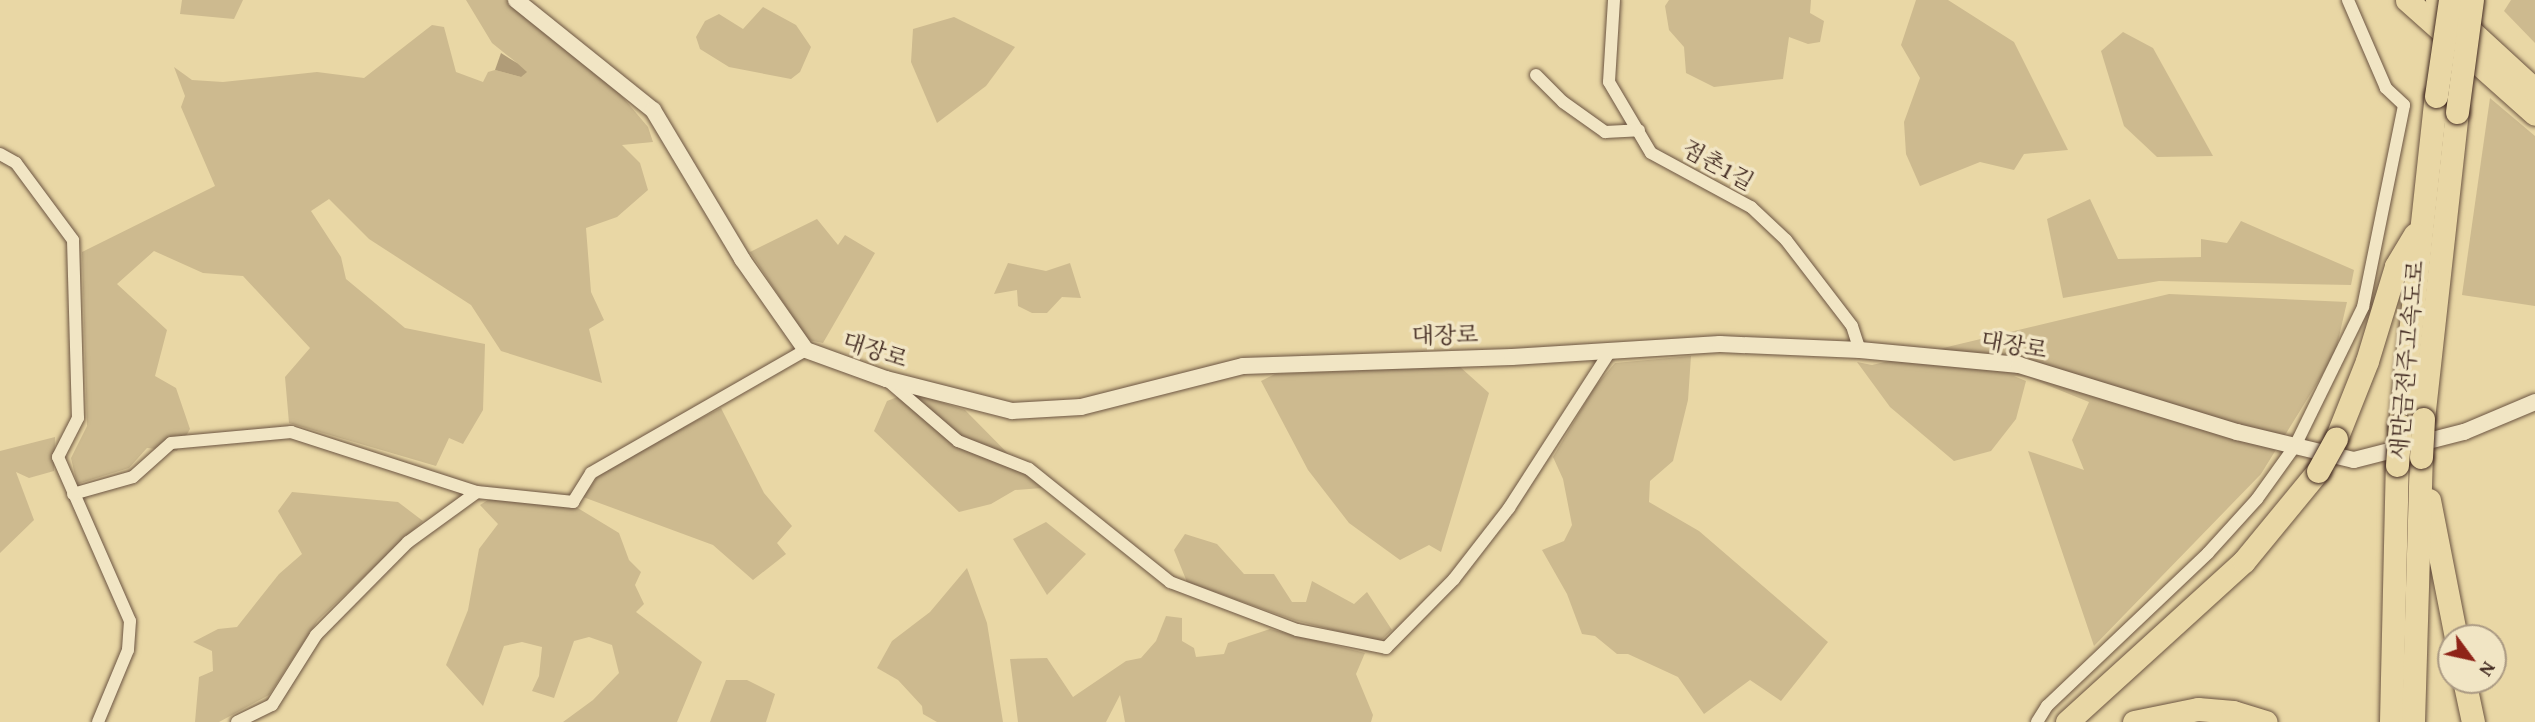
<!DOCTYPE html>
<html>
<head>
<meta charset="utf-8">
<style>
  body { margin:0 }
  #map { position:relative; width:2535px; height:722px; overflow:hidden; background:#e9d7a5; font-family:"Gentium Book Plus","Noto Serif KR",serif }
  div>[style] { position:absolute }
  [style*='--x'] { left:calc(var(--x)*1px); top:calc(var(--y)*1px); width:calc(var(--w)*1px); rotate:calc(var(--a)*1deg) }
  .green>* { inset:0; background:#cdba8f }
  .water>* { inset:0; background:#b09c78 }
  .roads { filter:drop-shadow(0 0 2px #6c5542) drop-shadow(0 0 2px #6c5542) }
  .minor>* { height:12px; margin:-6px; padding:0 6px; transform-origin:6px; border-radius:6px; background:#f1e5c4 }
  .tertiary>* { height:16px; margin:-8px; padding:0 8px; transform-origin:8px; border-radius:8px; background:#f1e5c4 }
  .motorway>* { height:23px; margin:-11.5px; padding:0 11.5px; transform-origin:11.5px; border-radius:11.5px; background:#e9d7a5 }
  .bridges { filter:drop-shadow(0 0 2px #422a21) drop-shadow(0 0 2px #422a21) }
  .motorway-bridge>* { height:23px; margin:-11.5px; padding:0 11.5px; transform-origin:11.5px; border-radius:11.5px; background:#e9d7a5 }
  span { translate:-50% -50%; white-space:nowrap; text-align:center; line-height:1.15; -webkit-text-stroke:7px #f1e5c4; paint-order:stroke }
  .street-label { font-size:23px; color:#422a21 }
  .north { position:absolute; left:2437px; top:624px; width:70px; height:70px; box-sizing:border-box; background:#f1e5c4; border:2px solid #ab9a83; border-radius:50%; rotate:123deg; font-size:19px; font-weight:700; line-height:28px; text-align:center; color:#422a21 }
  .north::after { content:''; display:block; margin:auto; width:24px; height:32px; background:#8f2418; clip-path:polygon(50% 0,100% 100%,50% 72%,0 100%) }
</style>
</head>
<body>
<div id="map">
  <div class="green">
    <i style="clip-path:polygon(182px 0,243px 0,234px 19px,180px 14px)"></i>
    <i style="clip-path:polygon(466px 0,507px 0,604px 75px,648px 127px,653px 142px,622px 145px,640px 163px,648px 190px,617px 217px,586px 228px,591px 292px,604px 320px,589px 329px,602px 383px,501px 351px,471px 305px,369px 239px,329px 199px,311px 211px,341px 257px,346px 279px,405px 328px,485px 344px,483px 410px,463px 444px,449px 438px,436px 466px,289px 423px,285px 377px,310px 348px,243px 276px,203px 273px,154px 251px,117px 284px,167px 330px,155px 376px,176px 388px,190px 429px,177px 451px,147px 448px,129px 468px,77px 484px,71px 458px,87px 426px,82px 252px,215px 186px,181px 107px,185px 96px,174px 67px,192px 80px,223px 82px,317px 72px,364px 78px,432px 25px,444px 27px,456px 72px,483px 82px,488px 72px,495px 70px,521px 77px,517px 63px,492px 43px)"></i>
    <i style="clip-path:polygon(1669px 0,1811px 0,1810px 13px,1824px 21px,1820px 42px,1808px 44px,1789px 37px,1783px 79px,1714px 87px,1686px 73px,1684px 47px,1669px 30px,1665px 6px)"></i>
    <i style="clip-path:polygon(1916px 0,1948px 0,2014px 42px,2068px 150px,2024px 154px,2014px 170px,1980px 162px,1920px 186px,1906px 154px,1904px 122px,1920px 78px,1901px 45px)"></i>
    <i style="clip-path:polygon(2511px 0,2535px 0,2535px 43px,2504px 11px)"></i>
    <i style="clip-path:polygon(763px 7px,796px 25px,811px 47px,800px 72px,791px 79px,729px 67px,700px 49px,696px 37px,705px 21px,719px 14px,743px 29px)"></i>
    <i style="clip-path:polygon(954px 17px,1015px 47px,986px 86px,937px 123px,911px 62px,913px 29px)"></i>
    <i style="clip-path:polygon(2123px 32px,2153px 48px,2213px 156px,2157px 157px,2124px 126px,2101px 51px)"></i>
    <i style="clip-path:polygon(2490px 98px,2535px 136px,2535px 306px,2462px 295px)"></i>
    <i style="clip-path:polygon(2090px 199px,2118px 259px,2201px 257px,2201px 239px,2227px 243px,2241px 221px,2354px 270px,2351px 285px,2159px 281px,2063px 298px,2047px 219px)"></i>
    <i style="clip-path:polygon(817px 219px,838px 245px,845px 235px,875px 253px,823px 343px,808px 340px,750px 252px)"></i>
    <i style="clip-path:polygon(1008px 263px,1046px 271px,1070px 263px,1081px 298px,1062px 297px,1047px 313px,1032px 313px,1018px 306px,1017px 290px,994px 294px)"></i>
    <i style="clip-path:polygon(2169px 294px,2347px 302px,2335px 354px,2261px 474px,2094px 646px,2028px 451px,2084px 470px,2072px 440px,2089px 402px,2027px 377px,2014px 376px,2026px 381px,2016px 419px,1991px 451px,1954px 461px,1890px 407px,1857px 362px,1872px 365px)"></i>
    <i style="clip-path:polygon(1691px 356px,1688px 400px,1673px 461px,1650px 481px,1649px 502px,1699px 531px,1828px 642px,1781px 701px,1750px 680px,1704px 714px,1678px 677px,1628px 654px,1617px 654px,1595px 636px,1582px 634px,1567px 594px,1542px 550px,1564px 541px,1572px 525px,1563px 479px,1553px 457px,1594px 388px,1615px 363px)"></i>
    <i style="clip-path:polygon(1459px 366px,1489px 393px,1441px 552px,1429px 545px,1400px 560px,1349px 523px,1308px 470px,1261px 381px,1275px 374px)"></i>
    <i style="clip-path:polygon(910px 392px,965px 410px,1042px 488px,1015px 490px,991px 504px,959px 512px,874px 431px,887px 401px)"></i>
    <i style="clip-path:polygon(721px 408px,764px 493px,792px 526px,777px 543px,786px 554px,753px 580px,713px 545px,583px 497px,604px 468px)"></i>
    <i style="clip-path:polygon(55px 437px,54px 471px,29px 478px,16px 472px,34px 520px,0 553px,0 451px)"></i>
    <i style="clip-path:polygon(292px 492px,398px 502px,423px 521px,318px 620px,269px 695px,219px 722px,195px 722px,199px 677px,213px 671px,212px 651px,193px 642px,218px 629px,237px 627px,279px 574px,302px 554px,278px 511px)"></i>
    <i style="clip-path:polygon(493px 497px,576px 507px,619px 533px,629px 560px,641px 572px,635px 585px,644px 604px,636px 612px,702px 662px,677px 722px,563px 722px,593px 700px,619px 673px,612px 645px,589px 637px,574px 641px,554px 698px,532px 691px,539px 676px,542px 647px,522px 642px,504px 646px,483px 706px,446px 665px,468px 610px,479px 549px,498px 524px,480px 505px)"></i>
    <i style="clip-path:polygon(1046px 522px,1086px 554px,1047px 595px,1013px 539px)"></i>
    <i style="clip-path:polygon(1185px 534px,1217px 544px,1244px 574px,1274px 574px,1292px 602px,1306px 602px,1312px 581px,1354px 604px,1367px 592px,1392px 630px,1379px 642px,1294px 620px,1187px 582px,1174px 550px)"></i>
    <i style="clip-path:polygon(967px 568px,987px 623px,1003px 722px,937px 722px,923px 714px,922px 706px,898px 680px,877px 668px,892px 641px,930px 612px)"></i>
    <i style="clip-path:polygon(1166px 616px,1182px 618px,1182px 641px,1194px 648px,1196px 657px,1224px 654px,1228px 643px,1270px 629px,1365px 653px,1356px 674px,1373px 715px,1371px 722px,1125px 722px,1120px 695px,1106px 722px,1018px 722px,1010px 659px,1047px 658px,1073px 697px,1126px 661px,1141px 658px,1156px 641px)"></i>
    <i style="clip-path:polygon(726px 680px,747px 680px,775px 694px,766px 722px,710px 722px)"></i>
  </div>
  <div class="water">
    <i style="clip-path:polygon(501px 53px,517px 63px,527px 72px,521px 77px,495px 70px)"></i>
  </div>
  <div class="roads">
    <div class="minor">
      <i style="--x:1614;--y:0;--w:82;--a:93.5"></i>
      <i style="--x:1609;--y:82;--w:82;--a:59.4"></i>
      <i style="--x:1651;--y:153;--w:114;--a:28.4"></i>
      <i style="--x:1751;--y:207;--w:48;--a:43.3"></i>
      <i style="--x:1786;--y:240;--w:108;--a:52.5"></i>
      <i style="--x:1852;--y:326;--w:25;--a:72"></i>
      <i style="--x:1536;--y:75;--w:38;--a:45"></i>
      <i style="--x:1563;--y:102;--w:52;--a:35.5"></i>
      <i style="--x:1605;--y:132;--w:34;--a:-3"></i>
      <i style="--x:0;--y:154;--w:18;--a:29"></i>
      <i style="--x:16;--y:163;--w:96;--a:53.5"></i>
      <i style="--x:73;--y:240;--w:178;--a:88.4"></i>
      <i style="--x:78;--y:418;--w:44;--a:117.1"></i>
      <i style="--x:58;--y:457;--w:179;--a:66.3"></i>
      <i style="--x:130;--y:621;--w:29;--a:94"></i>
      <i style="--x:128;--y:650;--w:78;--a:112.6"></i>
      <i style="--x:887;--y:380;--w:94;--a:40.7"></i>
      <i style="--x:958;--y:441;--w:76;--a:21.5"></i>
      <i style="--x:1029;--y:469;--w:181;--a:38.7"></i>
      <i style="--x:1170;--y:582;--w:136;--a:20.7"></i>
      <i style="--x:1297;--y:630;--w:91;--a:11.4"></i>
      <i style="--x:1386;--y:648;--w:97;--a:-45.4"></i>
      <i style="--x:1454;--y:579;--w:90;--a:-52.2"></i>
      <i style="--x:1509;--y:508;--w:188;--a:-57.2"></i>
      <i style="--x:73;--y:494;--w:62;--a:-15.8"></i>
      <i style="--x:133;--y:477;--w:51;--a:-41.8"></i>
      <i style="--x:171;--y:443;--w:121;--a:-5.2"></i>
      <i style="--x:291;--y:432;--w:195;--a:17.9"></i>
      <i style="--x:477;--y:492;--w:97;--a:5.9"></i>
      <i style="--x:573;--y:502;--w:34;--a:-58"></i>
      <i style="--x:591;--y:473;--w:248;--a:-29.8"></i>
      <i style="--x:237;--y:722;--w:39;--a:-26"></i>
      <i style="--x:272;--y:705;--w:83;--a:-57.8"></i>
      <i style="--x:316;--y:635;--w:131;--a:-45.3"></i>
      <i style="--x:408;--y:542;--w:85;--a:-35.9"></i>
      <i style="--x:2037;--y:722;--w:19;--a:-58"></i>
      <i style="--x:2047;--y:706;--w:222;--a:-43.5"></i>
      <i style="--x:2208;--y:553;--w:73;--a:-47.8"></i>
      <i style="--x:2257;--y:499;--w:65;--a:-54.4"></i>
      <i style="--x:2295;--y:446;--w:155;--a:-63.9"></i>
      <i style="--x:2363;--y:307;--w:206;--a:-78.5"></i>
      <i style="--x:2404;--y:105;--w:25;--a:-137"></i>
      <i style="--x:2386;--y:88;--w:96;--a:-113.4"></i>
    </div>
    <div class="tertiary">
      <i style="--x:516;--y:0;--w:176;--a:38.8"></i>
      <i style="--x:653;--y:110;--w:174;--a:59.1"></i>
      <i style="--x:742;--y:259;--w:111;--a:54.9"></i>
      <i style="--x:806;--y:350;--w:85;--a:19.9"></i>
      <i style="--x:886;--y:379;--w:130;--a:14.3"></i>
      <i style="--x:1012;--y:411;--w:69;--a:-3.3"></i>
      <i style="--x:1081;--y:407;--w:167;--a:-14.2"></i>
      <i style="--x:1243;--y:366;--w:269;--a:-1.9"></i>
      <i style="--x:1512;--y:357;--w:208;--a:-3.6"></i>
      <i style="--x:1720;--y:344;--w:140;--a:2.5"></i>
      <i style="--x:1860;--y:350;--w:160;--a:5.4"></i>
      <i style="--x:2019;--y:365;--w:228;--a:17.1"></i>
      <i style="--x:2237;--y:432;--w:120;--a:13.5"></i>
      <i style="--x:2354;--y:460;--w:114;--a:-14.3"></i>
      <i style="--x:2464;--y:432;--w:77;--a:-22.9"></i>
    </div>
    <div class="motorway">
      <i style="--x:2407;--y:0;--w:171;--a:41.7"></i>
      <i style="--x:2437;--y:0;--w:133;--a:42.6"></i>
      <i style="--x:2423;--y:419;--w:309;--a:-83.7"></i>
      <i style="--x:2400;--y:425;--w:331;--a:-83.8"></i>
      <i style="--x:2336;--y:439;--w:84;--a:-68.3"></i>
      <i style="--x:2367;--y:361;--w:99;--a:-73"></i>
      <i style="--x:2396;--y:266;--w:37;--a:-59"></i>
      <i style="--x:2429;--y:500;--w:141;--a:78.9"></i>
      <i style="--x:2464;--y:680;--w:43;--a:77.9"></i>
      <i style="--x:2067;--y:722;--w:239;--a:-42.3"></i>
      <i style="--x:2244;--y:561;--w:117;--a:-50.6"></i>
      <i style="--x:2134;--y:722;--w:65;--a:-11.5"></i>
      <i style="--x:2198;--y:709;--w:35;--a:5"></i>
      <i style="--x:2233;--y:712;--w:34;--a:17"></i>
      <i style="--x:2391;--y:722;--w:257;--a:-88.7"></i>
      <i style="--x:2413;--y:722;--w:265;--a:-88.3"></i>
    </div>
  </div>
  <div class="bridges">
    <div class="motorway-bridge">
      <i style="--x:2436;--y:96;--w:97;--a:-81.7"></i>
      <i style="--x:2457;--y:112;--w:113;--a:-82.4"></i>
      <i style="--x:2421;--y:457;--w:38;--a:-87"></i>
      <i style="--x:2397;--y:465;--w:40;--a:-85.7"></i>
      <i style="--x:2318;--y:471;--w:37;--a:-61"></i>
    </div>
  </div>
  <div class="street-label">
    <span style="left:1718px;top:165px;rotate:29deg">점촌1길</span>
    <span style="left:1445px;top:335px;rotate:-1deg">대장로</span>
    <span style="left:2014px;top:345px;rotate:10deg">대장로</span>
    <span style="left:875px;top:350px;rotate:18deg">대장로</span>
    <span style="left:2407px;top:360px;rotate:-85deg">새만금전주고속도로</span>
  </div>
  <div class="north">N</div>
</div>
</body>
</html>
